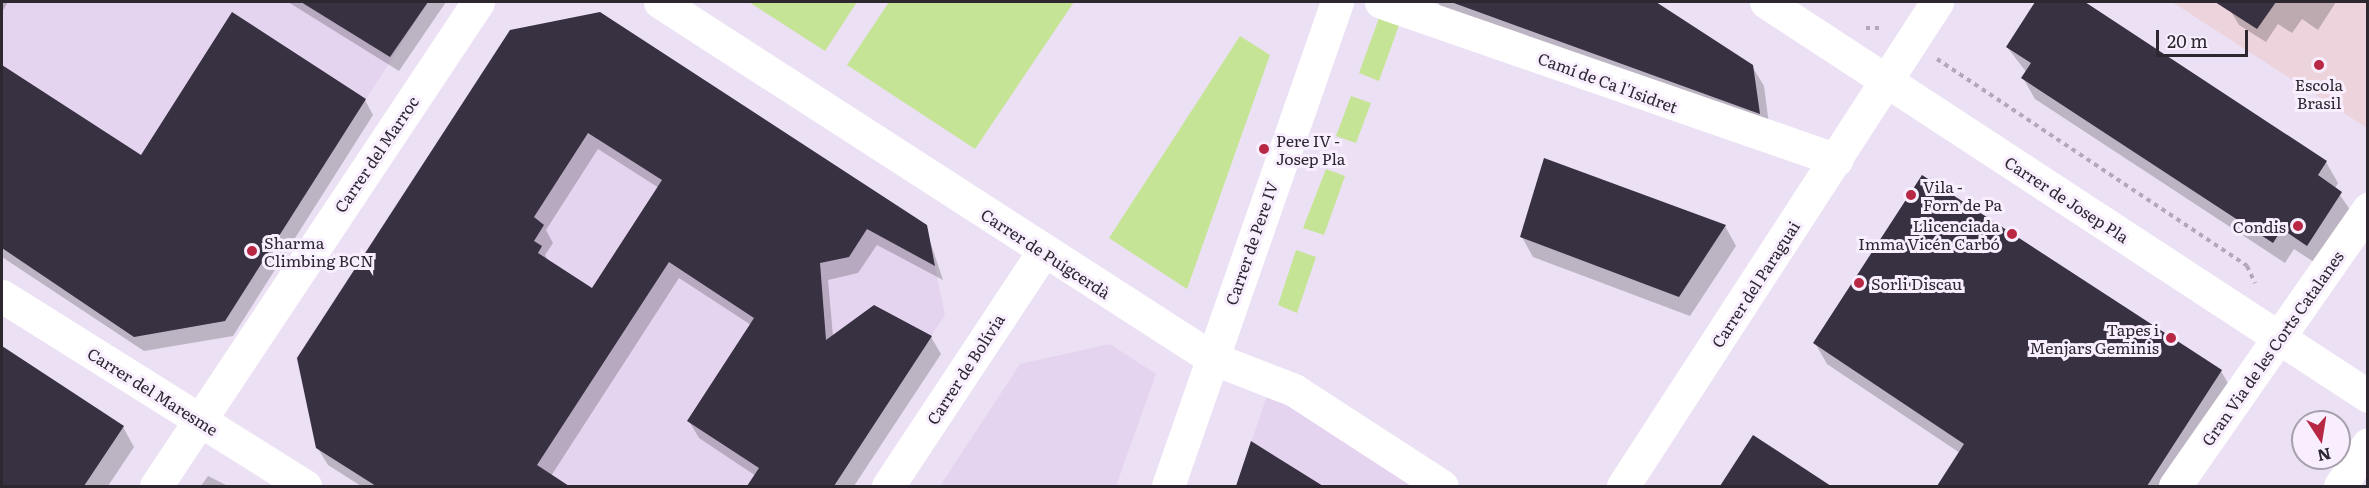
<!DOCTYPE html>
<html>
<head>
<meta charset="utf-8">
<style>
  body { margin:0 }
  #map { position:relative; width:2369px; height:488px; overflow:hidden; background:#ece0f4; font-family:Literata,serif }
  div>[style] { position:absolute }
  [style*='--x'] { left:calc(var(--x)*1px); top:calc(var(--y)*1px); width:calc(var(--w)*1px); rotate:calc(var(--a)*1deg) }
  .built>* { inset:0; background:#e5d4ef }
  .education>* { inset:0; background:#edd4dc }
  .green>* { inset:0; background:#c6e495 }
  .shadow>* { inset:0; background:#0003 }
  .building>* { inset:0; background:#373142 }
  .path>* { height:4px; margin-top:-2px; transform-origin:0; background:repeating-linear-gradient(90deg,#b2a8b8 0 4.5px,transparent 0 9px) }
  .minor>* { height:33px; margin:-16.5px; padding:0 16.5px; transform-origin:16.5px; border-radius:16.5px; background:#fff }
  .major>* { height:33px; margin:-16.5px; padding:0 16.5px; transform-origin:16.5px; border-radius:16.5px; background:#fff }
  .dots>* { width:16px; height:16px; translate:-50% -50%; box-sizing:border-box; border:3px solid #f8eefe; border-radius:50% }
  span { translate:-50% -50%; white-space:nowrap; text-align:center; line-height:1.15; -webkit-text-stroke:6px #f8eefe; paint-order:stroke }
  .street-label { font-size:16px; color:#2d2830 }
  .poi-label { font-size:16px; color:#2d2830 }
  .left { translate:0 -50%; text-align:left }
  .right { translate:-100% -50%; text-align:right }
  .frame { position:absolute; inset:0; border:3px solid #2d2830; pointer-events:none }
  .north { position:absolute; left:2291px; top:410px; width:60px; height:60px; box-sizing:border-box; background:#f8eefe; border:2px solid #a79fac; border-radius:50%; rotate:168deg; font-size:16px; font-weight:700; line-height:24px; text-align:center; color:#2d2830 }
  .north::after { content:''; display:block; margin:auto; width:21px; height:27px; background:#b82744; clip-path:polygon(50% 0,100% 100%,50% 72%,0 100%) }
  .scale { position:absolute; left:2156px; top:30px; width:92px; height:27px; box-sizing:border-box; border:3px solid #2d2830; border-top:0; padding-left:8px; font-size:18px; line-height:21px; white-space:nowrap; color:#2d2830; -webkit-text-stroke:4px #f8eefe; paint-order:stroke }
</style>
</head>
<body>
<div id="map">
  <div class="built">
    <i style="clip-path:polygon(2px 2px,428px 2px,225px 321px,134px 337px,2px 248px)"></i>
    <i style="clip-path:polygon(510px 30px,926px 225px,945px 315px,833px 486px,376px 486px,316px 448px,296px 358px)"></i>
    <i style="clip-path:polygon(1110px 344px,1156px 374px,1116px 486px,940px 486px,1020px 364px)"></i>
    <i style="clip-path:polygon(1268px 393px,1411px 486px,1236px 486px)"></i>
  </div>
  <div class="education">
    <i style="clip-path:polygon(2172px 2px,2367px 2px,2367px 128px)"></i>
  </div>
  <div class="green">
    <i style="clip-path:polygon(749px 2px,857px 2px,825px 51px)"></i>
    <i style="clip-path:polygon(889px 2px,1074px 2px,975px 149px,847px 65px)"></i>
    <i style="clip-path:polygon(1379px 18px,1399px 25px,1379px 81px,1359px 73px)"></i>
    <i style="clip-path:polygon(1240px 36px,1270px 55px,1187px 289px,1109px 238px)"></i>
    <i style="clip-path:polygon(1351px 96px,1371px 103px,1356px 143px,1336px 136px)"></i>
    <i style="clip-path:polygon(1326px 169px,1345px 176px,1324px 235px,1303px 228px)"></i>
    <i style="clip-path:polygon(1296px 250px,1316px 257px,1297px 313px,1278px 305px)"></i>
  </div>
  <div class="shadow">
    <i style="clip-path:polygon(2px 2px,8px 2px,2px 12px)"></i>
    <i style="clip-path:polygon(288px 2px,446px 2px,399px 71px)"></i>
    <i style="clip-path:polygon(1438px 2px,1654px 2px,1752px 66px,1764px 86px,1770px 132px,1447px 17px)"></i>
    <i style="clip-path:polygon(2037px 2px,2051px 2px,2067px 12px,2073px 2px,2082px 2px,2326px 162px,2338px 183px,2335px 188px,2353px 214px,2320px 266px,2294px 249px,2285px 263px,2035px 99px,2023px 78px,2027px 73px,2007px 47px)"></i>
    <i style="clip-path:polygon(2236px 2px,2336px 2px,2318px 30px,2302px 19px,2292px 33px,2278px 24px,2266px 42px,2239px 25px,2230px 10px)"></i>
    <i style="clip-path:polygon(evenodd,511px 32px,925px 226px,943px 280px,877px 245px,858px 273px,828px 280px,833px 336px,931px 337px,941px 354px,854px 486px,749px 486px,756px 476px,699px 438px,689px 421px,751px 325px,679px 278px,551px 476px,567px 486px,361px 486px,328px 465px,317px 447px,511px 32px,598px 149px,659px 188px,592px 290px,549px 262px,545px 255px,553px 243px,546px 230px,598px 149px)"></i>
    <i style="clip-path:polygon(2px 67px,142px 157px,365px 100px,373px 115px,233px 336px,144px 351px,2px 257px)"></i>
    <i style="clip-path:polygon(1725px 226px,1736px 246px,1690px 316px,1533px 257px,1522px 237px)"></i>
    <i style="clip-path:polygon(1815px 343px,2221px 371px,2233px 392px,2172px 486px,1939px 486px,1960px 453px,1827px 364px)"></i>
    <i style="clip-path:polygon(2px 349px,123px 427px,134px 447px,108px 486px,2px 486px)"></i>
    <i style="clip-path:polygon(1754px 437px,1829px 486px,1722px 486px)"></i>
    <i style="clip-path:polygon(1252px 443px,1320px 486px,1237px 486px)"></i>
    <i style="clip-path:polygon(208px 476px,228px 486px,201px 486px)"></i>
  </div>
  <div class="building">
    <i style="clip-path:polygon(301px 2px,428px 2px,390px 57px)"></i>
    <i style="clip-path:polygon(1451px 2px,1656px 2px,1753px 65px,1760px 114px)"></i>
    <i style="clip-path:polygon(2035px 2px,2085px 2px,2327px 161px,2318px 175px,2342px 192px,2307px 246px,2282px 229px,2273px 243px,2021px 78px,2031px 63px,2006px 47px)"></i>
    <i style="clip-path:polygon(2215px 2px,2276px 2px,2257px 29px)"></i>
    <i style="clip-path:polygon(232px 12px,366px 99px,225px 321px,134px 337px,2px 248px,2px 65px,141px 155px)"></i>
    <i style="clip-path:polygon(evenodd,600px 12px,927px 225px,935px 266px,867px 229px,849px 257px,820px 263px,826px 340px,874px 305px,932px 336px,834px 486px,747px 486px,759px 468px,687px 421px,754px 318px,669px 262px,537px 465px,569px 486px,376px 486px,316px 448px,297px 358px,510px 30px,600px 12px,588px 133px,662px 180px,592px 288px,538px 253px,542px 246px,534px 241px,544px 225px,534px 217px,588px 133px)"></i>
    <i style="clip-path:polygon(1544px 158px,1726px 225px,1679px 297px,1520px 237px)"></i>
    <i style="clip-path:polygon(1922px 175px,2222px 370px,2147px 486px,1937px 486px,1964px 444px,1813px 343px)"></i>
    <i style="clip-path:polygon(2px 346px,124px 426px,84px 486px,2px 486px)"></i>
    <i style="clip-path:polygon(1753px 435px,1773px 448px,1831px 486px,1720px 486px)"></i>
    <i style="clip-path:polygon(1251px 441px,1323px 486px,1236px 486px)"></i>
  </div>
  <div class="path">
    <i style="--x:1866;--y:28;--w:16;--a:0"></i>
    <i style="--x:1937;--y:59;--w:373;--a:33.7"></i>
    <i style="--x:2247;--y:266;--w:19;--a:65"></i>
  </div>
  <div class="minor">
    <i style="--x:660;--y:2;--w:657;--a:32.82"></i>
    <i style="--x:1212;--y:358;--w:88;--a:21.3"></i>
    <i style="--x:1294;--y:390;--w:176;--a:33"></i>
    <i style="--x:1381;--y:2;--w:482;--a:19.1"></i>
    <i style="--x:1766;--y:2;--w:719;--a:33.2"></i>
    <i style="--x:2;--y:296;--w:358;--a:32.1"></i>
    <i style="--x:156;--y:486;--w:581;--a:-56.36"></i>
    <i style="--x:888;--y:486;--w:281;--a:-56.5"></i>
    <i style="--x:1168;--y:486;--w:513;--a:-70.75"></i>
    <i style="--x:1623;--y:486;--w:577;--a:-57.03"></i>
    <i style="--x:2175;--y:486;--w:338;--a:-55.1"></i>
  </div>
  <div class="major">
    <i style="--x:2340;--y:486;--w:50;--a:-56.3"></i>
  </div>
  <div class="dots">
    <i style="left:2319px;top:65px;background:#b82744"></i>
    <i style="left:1264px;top:149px;background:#b82744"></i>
    <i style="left:1911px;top:195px;background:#b82744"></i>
    <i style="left:2298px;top:226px;background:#b82744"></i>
    <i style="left:2012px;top:234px;background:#b82744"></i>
    <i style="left:252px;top:251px;background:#b82744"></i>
    <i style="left:1859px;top:283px;background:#b82744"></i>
    <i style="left:2171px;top:338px;background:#b82744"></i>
  </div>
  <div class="street-label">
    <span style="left:1608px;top:82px;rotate:20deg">Camí de Ca l'Isidret</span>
    <span style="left:376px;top:154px;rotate:-56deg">Carrer del Marroc</span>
    <span style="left:2067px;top:199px;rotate:33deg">Carrer de Josep Pla</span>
    <span style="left:1251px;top:243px;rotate:-71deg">Carrer de Pere IV</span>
    <span style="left:1046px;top:253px;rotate:33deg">Carrer de Puigcerdà</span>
    <span style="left:1755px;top:284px;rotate:-57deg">Carrer del Paraguai</span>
    <span style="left:2272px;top:348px;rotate:-55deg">Gran Via de les Corts Catalanes</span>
    <span style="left:965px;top:369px;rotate:-57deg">Carrer de Bolívia</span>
    <span style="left:153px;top:391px;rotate:32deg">Carrer del Maresme</span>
  </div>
  <div class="poi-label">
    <span style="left:2319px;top:93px">Escola<br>Brasil</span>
    <span class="left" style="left:1276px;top:149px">Pere IV -<br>Josep Pla</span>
    <span class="left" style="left:1923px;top:195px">Vila -<br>Forn de Pa</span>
    <span class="right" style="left:2000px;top:234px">Llicenciada<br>Imma Vicén Carbó</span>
    <span class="right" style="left:2286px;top:226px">Condis</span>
    <span class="left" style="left:264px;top:251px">Sharma<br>Climbing BCN</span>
    <span class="left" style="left:1871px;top:283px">Sorli Discau</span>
    <span class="right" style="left:2159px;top:338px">Tapes i<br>Menjars Geminis</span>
  </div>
  <div class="frame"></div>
  <div class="north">N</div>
  <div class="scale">20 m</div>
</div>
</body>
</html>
